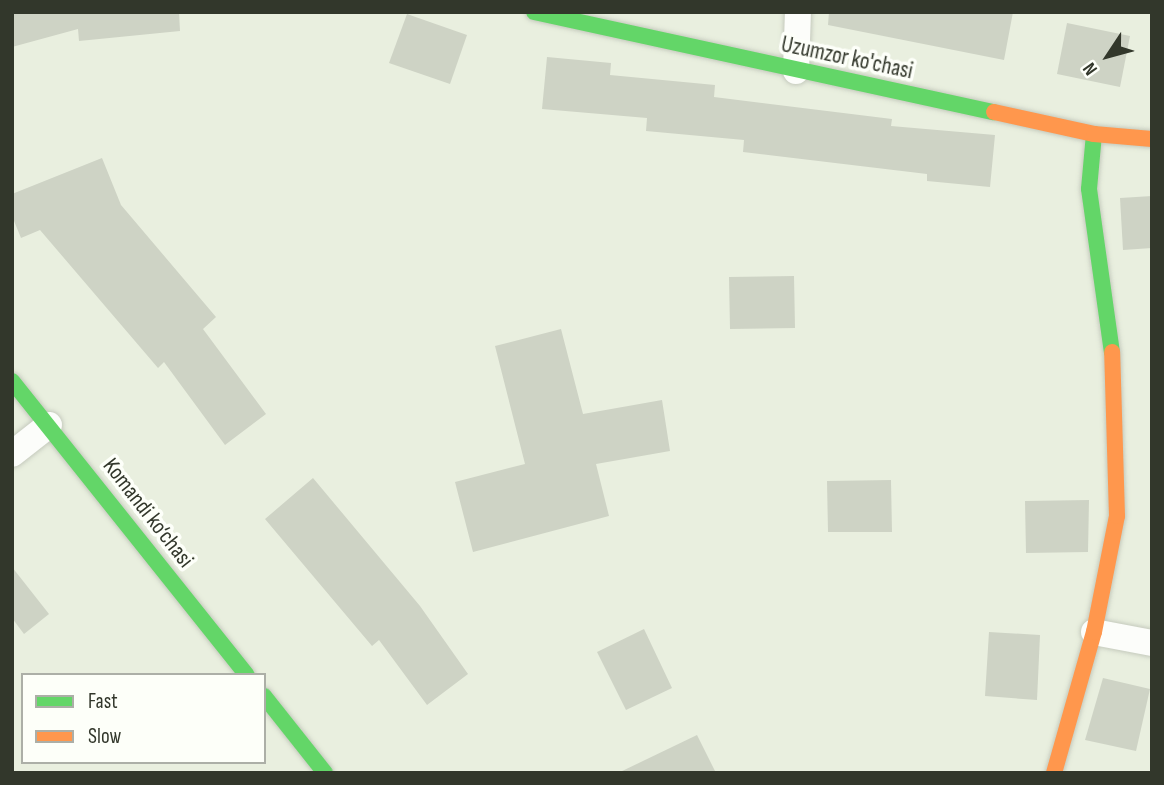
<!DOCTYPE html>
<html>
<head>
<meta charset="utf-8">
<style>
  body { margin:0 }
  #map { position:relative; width:1164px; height:785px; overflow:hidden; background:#e9efdf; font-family:"Sofia Sans Condensed",sans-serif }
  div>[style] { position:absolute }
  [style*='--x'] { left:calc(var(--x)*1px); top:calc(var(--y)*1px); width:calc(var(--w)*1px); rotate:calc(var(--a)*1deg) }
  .building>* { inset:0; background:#ced3c5 }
  .roads { filter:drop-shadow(0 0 2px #c5cabd) drop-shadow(0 0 2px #c5cabd) }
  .street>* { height:26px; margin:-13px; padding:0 13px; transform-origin:13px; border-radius:13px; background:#fcfdfa }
  .fast>* { height:16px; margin:-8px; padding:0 8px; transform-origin:8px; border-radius:8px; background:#63d668 }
  .slow>* { height:16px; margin:-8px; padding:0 8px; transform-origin:8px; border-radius:8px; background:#ff974d }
  span { translate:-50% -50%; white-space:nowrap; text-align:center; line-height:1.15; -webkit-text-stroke:7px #fdfff9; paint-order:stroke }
  .street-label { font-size:23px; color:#32372b }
  .frame { position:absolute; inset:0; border:14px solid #32372b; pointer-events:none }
  .legend { position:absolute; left:21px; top:673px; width:245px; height:91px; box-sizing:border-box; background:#fdfff9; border:2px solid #acafa7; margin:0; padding:9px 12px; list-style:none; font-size:21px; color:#32372b }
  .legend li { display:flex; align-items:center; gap:14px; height:35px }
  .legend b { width:35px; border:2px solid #acafa7 }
  .north { position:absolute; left:1073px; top:21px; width:70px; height:70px; -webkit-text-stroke:5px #fdfff9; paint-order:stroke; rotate:234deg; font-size:19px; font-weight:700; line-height:28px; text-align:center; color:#32372b }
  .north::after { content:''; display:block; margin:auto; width:24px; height:32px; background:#32372b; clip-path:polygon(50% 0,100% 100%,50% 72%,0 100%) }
</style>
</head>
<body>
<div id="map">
  <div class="building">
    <i style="clip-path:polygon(12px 12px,179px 12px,180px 31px,79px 41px,78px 29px,12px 47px)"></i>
    <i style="clip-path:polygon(829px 12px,1013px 12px,1004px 60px,828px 25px)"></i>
    <i style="clip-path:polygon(407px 14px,467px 35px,450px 84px,389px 63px)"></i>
    <i style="clip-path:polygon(1067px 23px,1130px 36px,1120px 87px,1057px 74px)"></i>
    <i style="clip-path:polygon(547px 57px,611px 63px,610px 75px,715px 85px,714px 97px,892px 119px,891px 126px,995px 135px,990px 187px,927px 181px,927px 174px,743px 152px,744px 140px,646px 131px,647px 118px,542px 109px)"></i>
    <i style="clip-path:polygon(102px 158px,121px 205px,216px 317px,203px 329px,266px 414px,225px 445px,164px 362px,158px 368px,40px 230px,21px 238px,12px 216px,12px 194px)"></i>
    <i style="clip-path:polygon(1152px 196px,1152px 248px,1123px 250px,1120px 198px)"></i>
    <i style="clip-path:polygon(794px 276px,795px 328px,730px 329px,729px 277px)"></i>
    <i style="clip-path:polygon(561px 329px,583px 414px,662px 400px,670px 451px,596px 464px,609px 516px,473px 552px,455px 482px,525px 464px,495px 346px)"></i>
    <i style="clip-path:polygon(313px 478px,420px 606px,468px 674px,427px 705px,379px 640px,372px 646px,265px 519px)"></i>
    <i style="clip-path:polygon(891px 480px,892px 532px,828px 532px,827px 481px)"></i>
    <i style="clip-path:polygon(1089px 500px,1088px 552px,1026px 553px,1025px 501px)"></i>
    <i style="clip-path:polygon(12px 567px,49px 614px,24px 634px,12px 618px)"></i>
    <i style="clip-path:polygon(644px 629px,672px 688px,626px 710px,597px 652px)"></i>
    <i style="clip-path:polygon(989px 632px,1040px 635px,1037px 700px,985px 696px)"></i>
    <i style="clip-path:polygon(1103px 678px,1150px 689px,1136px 751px,1085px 740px)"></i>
    <i style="clip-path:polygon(697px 735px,716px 773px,618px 773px)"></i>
  </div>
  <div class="roads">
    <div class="street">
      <i style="--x:796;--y:71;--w:59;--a:-88.1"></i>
      <i style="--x:12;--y:454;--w:47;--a:-38.1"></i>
      <i style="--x:1094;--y:632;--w:59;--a:10.7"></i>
    </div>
    <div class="fast">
      <i style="--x:534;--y:12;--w:471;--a:12.3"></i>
      <i style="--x:1094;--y:134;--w:55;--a:95.2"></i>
      <i style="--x:1089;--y:189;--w:165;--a:82"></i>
      <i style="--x:12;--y:381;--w:376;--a:51.4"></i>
      <i style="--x:264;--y:696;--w:98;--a:51.6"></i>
    </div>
    <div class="slow">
      <i style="--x:994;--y:112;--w:102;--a:12.4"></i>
      <i style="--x:1094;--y:134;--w:58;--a:4.9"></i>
      <i style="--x:1054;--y:773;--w:147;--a:-74.2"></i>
      <i style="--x:1094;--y:632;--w:118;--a:-78.8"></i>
      <i style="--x:1117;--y:516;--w:164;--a:-91.7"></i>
    </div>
  </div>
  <div class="street-label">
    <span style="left:847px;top:58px;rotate:12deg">Uzumzor ko'chasi</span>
    <span style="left:148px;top:513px;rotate:52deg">Komandi ko‘chasi</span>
  </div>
  <div class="frame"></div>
  <ul class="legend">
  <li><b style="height:9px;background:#63d668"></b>Fast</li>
  <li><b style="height:9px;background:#ff974d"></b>Slow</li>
  </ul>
  <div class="north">N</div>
</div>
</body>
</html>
